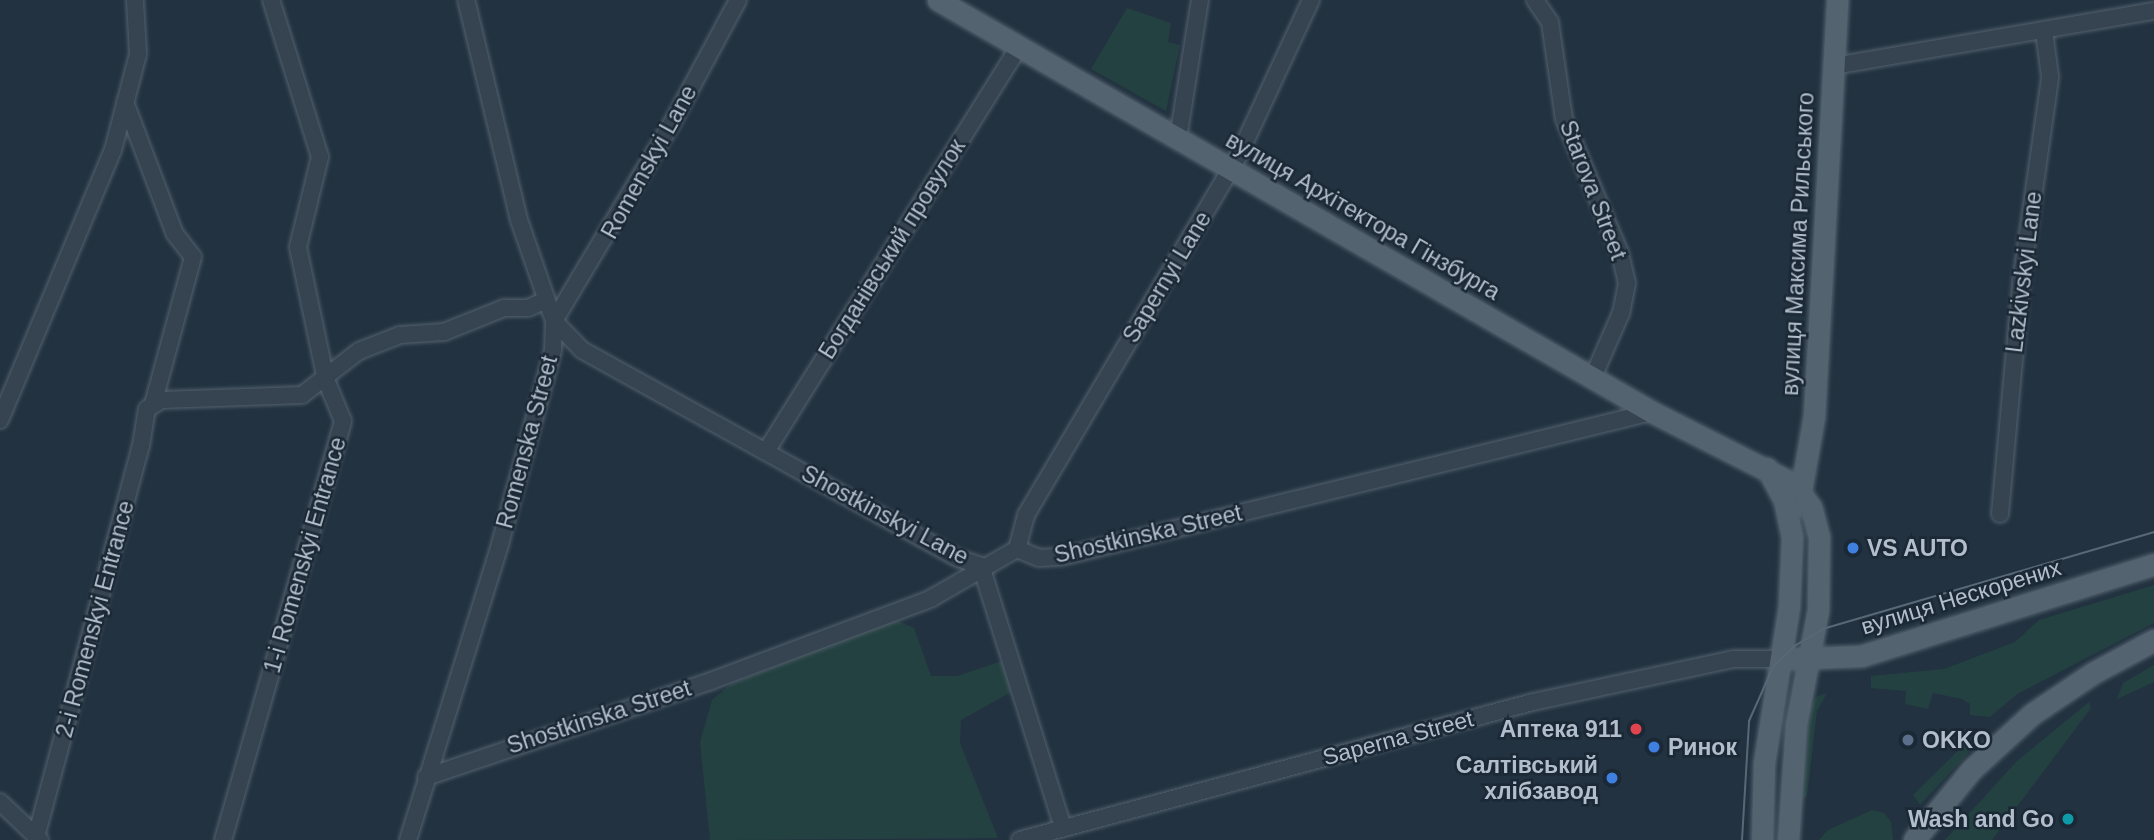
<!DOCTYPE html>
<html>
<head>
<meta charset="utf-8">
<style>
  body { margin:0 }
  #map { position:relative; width:2154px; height:840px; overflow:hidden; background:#223240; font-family:Helvetica,sans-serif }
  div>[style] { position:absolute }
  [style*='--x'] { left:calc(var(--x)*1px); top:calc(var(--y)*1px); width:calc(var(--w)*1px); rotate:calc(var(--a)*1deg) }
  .green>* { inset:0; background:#244141 }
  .roads { filter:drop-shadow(0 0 2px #54616e) drop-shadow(0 0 2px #54616e) }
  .minor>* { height:16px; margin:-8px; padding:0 8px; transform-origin:8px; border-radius:8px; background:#364350 }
  .major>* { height:21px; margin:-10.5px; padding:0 10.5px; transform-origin:10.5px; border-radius:10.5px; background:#546370 }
  .tram>* { height:2px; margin:-1px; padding:0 1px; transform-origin:1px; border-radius:1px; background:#586877 }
  .dots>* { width:19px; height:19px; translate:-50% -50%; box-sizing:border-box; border:4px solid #1b2835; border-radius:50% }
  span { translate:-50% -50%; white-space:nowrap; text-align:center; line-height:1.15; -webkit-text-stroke:5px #1b2835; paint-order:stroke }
  .street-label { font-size:23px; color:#b2becb }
  .poi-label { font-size:23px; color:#b2becb; font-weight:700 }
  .left { translate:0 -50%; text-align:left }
  .right { translate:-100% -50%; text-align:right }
</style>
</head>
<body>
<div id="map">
  <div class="green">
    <i style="clip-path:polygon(1127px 8px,1171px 23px,1168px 42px,1180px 45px,1166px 111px,1091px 69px)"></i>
    <i style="clip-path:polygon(2154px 585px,2154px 623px,2017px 694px,1990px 717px,1970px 715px,1970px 704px,1962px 699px,1933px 693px,1928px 709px,1905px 704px,1906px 691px,1871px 688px,1871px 676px,1944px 669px,2015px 642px,2039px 620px)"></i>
    <i style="clip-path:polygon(894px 619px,914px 628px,931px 676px,957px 676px,1002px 661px,1011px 692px,961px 720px,960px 743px,998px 838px,710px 840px,700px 742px,712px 700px,731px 684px)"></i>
    <i style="clip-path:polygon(2154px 665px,2154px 682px,2117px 699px,2123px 683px)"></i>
    <i style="clip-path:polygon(1827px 693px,1817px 711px,1807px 796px,1799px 802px,1808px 712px,1816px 697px)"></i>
    <i style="clip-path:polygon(2089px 702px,2091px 708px,1992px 840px,1945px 840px,2017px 761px)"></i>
    <i style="clip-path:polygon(1967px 742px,1975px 746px,1920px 805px,1913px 795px)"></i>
    <i style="clip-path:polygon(1872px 810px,1884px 813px,1891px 822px,1893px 840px,1819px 840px,1828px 830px)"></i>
  </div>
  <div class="roads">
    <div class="minor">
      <i style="--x:738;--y:0;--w:140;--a:118.2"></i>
      <i style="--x:672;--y:123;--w:230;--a:120.8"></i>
      <i style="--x:554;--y:321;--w:40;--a:46"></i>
      <i style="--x:582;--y:350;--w:430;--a:29"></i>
      <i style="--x:958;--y:558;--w:24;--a:19"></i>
      <i style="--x:981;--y:566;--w:275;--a:72.6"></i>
      <i style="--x:1535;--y:0;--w:27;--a:56"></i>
      <i style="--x:1550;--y:22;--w:98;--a:81.8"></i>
      <i style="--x:1564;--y:119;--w:145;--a:67.3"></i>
      <i style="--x:1620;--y:253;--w:31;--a:77"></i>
      <i style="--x:1627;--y:283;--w:31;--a:101"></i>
      <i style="--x:1621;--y:313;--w:70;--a:113.6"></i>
      <i style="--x:1834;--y:66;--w:325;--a:-9.8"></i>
      <i style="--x:125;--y:102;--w:141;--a:69.3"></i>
      <i style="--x:175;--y:234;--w:29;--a:52"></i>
      <i style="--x:193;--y:257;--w:152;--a:105.2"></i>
      <i style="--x:1174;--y:137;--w:13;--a:-61"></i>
      <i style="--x:1180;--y:126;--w:128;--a:-81"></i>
      <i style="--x:0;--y:420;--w:293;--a:-67.3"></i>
      <i style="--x:113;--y:150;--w:99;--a:-75.4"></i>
      <i style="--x:138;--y:54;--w:54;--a:-93.2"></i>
      <i style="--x:767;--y:450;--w:474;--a:-58"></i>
      <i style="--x:2000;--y:514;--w:233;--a:-84.8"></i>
      <i style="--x:2021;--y:282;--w:207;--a:-81.9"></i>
      <i style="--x:2050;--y:77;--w:46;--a:-97.4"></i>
      <i style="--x:1017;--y:549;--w:35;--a:-75"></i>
      <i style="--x:1026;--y:515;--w:418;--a:-59.4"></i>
      <i style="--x:1239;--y:155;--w:171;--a:-65.1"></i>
      <i style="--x:426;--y:777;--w:301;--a:-18.6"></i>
      <i style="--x:711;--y:681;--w:234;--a:-20.5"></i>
      <i style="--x:930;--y:599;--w:100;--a:-29.9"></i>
      <i style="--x:1017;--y:549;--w:24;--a:22"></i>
      <i style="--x:1039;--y:558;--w:22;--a:-3"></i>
      <i style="--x:1061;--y:557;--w:609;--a:-13.79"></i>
      <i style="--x:0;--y:802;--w:55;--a:43.5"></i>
      <i style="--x:36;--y:837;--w:405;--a:-75"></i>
      <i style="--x:141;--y:446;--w:37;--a:-81"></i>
      <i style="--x:147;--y:409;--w:17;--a:-33"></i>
      <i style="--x:161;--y:400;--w:141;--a:-2"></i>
      <i style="--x:302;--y:395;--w:72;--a:-37.7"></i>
      <i style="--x:359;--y:351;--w:44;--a:-21.3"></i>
      <i style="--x:400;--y:335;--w:44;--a:-3.9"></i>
      <i style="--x:444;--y:332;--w:65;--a:-21.8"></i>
      <i style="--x:504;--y:308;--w:24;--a:0"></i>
      <i style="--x:528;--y:308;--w:17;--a:-24"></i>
      <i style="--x:223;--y:840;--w:436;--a:-74"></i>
      <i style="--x:343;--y:421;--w:44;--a:-112.5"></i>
      <i style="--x:326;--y:380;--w:136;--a:-101.9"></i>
      <i style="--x:298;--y:247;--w:93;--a:-76.3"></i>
      <i style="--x:320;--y:157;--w:164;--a:-107.3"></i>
      <i style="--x:408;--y:840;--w:310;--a:-72.7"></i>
      <i style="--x:500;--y:544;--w:201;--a:-74.7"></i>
      <i style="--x:553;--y:350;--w:29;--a:-88"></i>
      <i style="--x:554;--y:321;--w:107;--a:-109.1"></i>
      <i style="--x:519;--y:220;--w:226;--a:-103.5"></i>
      <i style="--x:1020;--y:840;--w:531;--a:-15.06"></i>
      <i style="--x:1533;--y:702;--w:205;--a:-12.1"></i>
      <i style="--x:1733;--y:659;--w:48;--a:0"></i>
    </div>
    <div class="major">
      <i style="--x:938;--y:0;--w:824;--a:29.99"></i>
      <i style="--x:1652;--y:412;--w:159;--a:26.9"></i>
      <i style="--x:1794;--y:484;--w:29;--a:54"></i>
      <i style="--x:1811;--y:507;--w:31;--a:75"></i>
      <i style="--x:1819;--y:537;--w:73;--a:90.8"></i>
      <i style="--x:1818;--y:610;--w:116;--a:100.9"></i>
      <i style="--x:1796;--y:724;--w:116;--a:93.9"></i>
      <i style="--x:1789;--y:514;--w:27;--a:-63"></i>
      <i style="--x:1801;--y:490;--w:75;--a:-80"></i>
      <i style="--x:1814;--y:416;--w:417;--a:-86.8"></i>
      <i style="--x:1781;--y:659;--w:80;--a:-2.1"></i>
      <i style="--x:1861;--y:656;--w:307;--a:-17.4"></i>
      <i style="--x:1762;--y:840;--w:77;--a:-88.5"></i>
      <i style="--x:1764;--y:763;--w:158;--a:-80.9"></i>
      <i style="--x:1789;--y:607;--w:70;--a:-87.5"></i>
      <i style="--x:1792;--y:537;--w:38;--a:-102"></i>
      <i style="--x:1784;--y:500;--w:36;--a:-118"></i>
      <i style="--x:1914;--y:840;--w:92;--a:-50.8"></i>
      <i style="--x:1972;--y:769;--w:81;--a:-42.5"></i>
      <i style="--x:2032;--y:714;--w:73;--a:-33.9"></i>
      <i style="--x:2093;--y:673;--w:69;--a:-28.4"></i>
    </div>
  </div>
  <div class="tram">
    <i style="--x:1742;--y:840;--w:119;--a:-86.6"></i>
    <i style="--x:1749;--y:721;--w:59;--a:-66"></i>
    <i style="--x:1773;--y:667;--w:32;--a:-44"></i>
    <i style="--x:1796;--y:645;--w:34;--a:-30"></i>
    <i style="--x:1826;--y:628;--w:342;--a:-16.3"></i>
  </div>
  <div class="dots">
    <i style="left:1853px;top:548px;background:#3f7fe0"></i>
    <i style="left:1636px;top:729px;background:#e0444e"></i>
    <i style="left:1908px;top:740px;background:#5c6f8a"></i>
    <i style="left:1654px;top:747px;background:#3f7fe0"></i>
    <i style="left:1612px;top:778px;background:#3f7fe0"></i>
    <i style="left:2068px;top:819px;background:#0f9aa8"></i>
  </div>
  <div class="street-label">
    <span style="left:649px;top:162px;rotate:-61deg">Romenskyi Lane</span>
    <span style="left:1593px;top:190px;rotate:69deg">Starova Street</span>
    <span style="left:1363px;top:216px;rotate:30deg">вулиця Архітектора Гінзбурга</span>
    <span style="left:1798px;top:244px;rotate:-87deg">вулиця Максима Рильського</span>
    <span style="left:892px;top:249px;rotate:-58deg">Богданівський провулок</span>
    <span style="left:2024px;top:272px;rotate:-83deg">Lazkivskyi Lane</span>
    <span style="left:1167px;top:277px;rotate:-59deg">Sapernyi Lane</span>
    <span style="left:527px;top:442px;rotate:-75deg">Romenska Street</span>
    <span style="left:885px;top:515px;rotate:28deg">Shostkinskyi Lane</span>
    <span style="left:1148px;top:534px;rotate:-13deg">Shostkinska Street</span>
    <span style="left:305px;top:555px;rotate:-74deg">1-i Romenskyi Entrance</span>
    <span style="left:1961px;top:597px;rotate:-17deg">вулиця Нескорених</span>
    <span style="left:95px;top:619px;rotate:-75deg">2-i Romenskyi Entrance</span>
    <span style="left:599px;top:717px;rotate:-18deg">Shostkinska Street</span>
    <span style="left:1398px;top:738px;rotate:-15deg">Saperna Street</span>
  </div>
  <div class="poi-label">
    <span class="left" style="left:1867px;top:548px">VS AUTO</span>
    <span class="right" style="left:1622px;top:729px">Аптека 911</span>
    <span class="left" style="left:1922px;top:740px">OKKO</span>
    <span class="left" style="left:1668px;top:747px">Ринок</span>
    <span class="right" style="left:1598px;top:778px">Салтівський<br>хлібзавод</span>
    <span class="right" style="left:2054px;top:819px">Wash and Go</span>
  </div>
</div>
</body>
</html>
